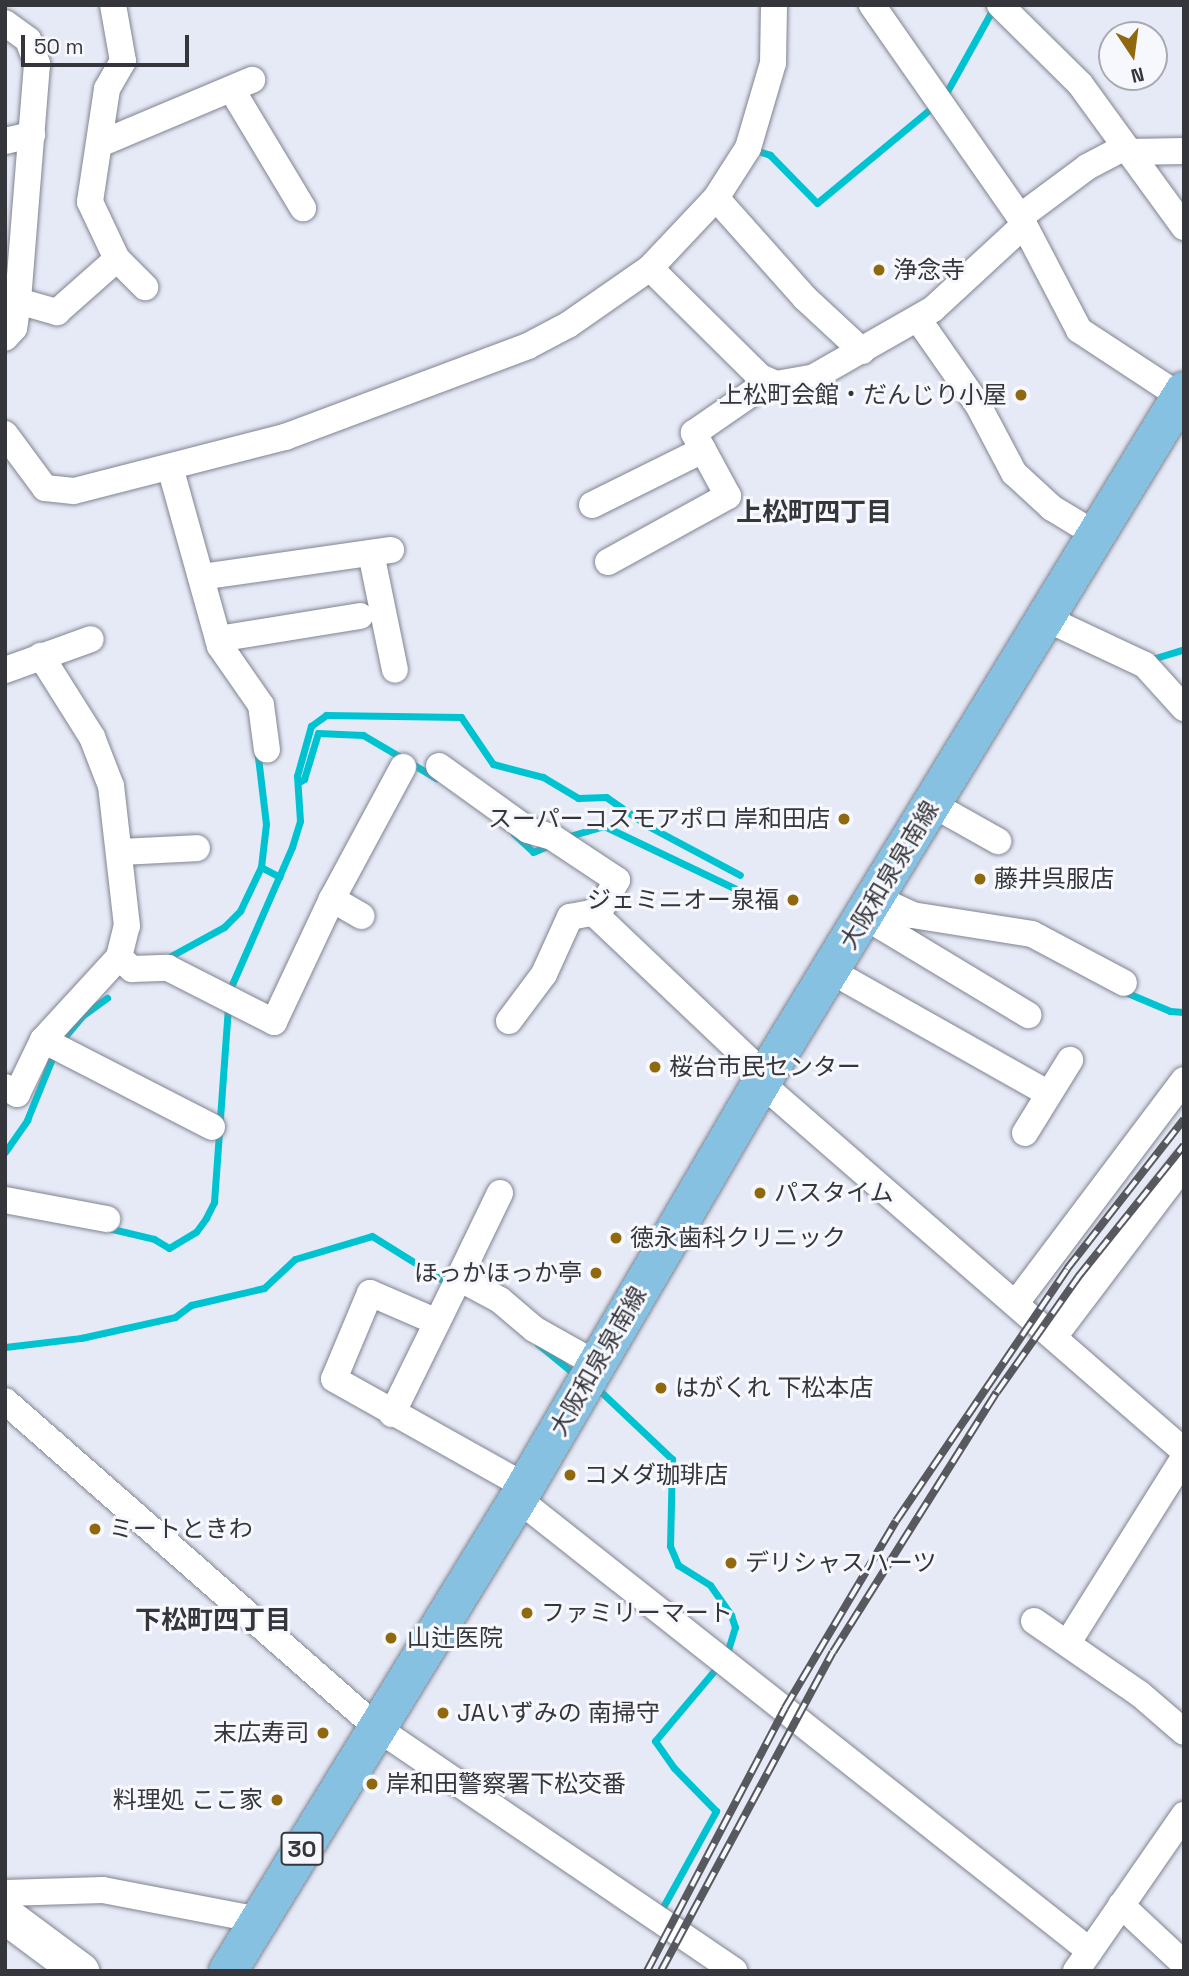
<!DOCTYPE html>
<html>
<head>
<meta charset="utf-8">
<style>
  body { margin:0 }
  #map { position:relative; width:1189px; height:1976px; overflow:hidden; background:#e6eaf7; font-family:"Space Grotesk","Noto Sans JP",sans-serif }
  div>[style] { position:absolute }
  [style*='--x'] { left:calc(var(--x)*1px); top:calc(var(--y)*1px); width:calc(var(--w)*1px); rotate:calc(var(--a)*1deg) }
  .stream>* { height:7px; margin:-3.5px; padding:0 3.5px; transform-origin:3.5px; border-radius:3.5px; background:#00c3d2 }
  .roads { filter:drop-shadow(0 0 2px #808490) drop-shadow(0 0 2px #808490) }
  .minor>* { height:26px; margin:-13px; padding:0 13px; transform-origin:13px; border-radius:13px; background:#fff }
  .secondary>* { height:37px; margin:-18.5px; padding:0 18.5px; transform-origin:18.5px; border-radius:18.5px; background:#fff }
  .primary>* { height:38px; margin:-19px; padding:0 19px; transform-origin:19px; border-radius:19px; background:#86c1e2 }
  .rail>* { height:8px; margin-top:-4px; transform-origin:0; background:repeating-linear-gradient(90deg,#f6f8fd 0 16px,#57595f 0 32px); box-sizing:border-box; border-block:2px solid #57595f }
  .dots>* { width:19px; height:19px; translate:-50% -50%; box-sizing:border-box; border:4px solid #f6f8fd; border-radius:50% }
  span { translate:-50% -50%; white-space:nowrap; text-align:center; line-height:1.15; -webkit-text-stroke:6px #f6f8fd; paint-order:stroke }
  .shield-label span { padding:2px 5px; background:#f6f8fd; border:2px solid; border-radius:5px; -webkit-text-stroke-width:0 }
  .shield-label { font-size:23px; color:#35363b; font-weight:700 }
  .poi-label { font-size:24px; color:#35363b }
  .left { translate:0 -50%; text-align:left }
  .right { translate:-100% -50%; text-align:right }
  .street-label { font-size:24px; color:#35363b }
  .neighbourhood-label { font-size:26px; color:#35363b; font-weight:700 }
  .frame { position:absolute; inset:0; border:7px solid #35363b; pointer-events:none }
  .north { position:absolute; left:1098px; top:21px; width:70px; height:70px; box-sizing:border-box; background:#f6f8fd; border:2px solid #a9aaaf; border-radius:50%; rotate:167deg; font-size:19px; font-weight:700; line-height:28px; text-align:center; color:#35363b }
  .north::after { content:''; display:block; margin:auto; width:24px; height:32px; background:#90690f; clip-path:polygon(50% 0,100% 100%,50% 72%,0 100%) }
  .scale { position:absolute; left:21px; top:35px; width:168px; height:32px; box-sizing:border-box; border:4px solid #35363b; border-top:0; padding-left:9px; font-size:21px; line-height:24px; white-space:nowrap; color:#35363b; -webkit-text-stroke:5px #f6f8fd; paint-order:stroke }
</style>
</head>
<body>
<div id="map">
  <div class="stream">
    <i style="--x:945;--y:95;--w:101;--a:-60.9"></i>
    <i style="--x:755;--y:150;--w:16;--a:18"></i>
    <i style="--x:770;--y:155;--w:67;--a:45.6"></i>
    <i style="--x:817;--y:203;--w:152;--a:-39.7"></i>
    <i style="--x:1152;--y:659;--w:34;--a:-17"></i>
    <i style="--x:299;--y:782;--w:6;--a:-31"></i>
    <i style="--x:304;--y:779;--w:48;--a:-73.1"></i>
    <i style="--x:318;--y:733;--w:45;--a:2.5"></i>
    <i style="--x:363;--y:735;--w:85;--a:30.5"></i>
    <i style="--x:514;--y:834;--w:26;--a:43"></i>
    <i style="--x:533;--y:852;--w:13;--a:-23"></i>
    <i style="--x:566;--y:837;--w:40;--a:-16"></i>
    <i style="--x:604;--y:826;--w:144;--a:25.5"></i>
    <i style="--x:261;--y:867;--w:21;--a:28"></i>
    <i style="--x:169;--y:957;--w:63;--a:-28.6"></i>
    <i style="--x:224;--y:927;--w:23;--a:-45"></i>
    <i style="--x:240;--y:911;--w:49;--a:-64.5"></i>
    <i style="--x:261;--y:867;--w:43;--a:-83.4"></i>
    <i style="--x:266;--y:824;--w:77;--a:-96.8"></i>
    <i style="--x:230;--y:989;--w:155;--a:-66.4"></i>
    <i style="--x:292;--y:847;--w:27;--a:-73"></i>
    <i style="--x:300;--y:821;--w:45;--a:-93.8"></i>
    <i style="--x:297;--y:776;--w:52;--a:-74.4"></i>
    <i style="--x:311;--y:726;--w:19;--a:-36"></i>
    <i style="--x:326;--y:715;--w:135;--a:0.8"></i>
    <i style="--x:461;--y:717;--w:57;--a:55.8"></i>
    <i style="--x:493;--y:764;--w:52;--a:14.6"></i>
    <i style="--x:543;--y:777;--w:41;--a:31"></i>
    <i style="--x:578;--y:798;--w:28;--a:-2"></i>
    <i style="--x:606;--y:797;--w:51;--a:34.6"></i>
    <i style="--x:648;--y:826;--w:104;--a:28"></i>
    <i style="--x:1125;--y:992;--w:49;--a:22.9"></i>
    <i style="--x:1170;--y:1011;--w:14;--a:4"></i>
    <i style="--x:62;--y:1040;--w:31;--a:-50"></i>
    <i style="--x:82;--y:1016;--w:31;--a:-36"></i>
    <i style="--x:5;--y:1152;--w:39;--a:-55"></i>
    <i style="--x:27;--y:1120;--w:69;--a:-67.9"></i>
    <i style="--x:108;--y:1228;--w:47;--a:13.4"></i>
    <i style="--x:154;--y:1239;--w:17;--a:31"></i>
    <i style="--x:169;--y:1248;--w:31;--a:-31"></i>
    <i style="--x:196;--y:1232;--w:17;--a:-54"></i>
    <i style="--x:206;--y:1218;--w:18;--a:-63"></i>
    <i style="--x:214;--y:1202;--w:194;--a:-85.9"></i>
    <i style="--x:538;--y:1344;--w:44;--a:39.5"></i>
    <i style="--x:5;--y:1347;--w:77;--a:-6.8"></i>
    <i style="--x:81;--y:1338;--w:96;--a:-12.6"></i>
    <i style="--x:175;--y:1317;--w:20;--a:-37"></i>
    <i style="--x:191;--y:1305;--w:75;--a:-13.1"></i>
    <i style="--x:264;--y:1288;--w:42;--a:-43.1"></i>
    <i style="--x:295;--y:1259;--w:80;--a:-16.6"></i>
    <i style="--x:372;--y:1236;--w:87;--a:31.9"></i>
    <i style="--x:598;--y:1389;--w:102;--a:43.4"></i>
    <i style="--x:672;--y:1459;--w:87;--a:91.3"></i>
    <i style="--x:670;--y:1546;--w:21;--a:67"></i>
    <i style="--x:678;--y:1565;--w:38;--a:32"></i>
    <i style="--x:710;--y:1585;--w:37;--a:55"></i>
    <i style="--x:731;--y:1615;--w:13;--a:72"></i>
    <i style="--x:735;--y:1627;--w:24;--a:107"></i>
    <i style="--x:663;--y:1907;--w:110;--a:-61.1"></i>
    <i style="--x:716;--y:1811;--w:60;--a:-134.3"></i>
    <i style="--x:674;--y:1768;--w:33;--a:-125"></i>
    <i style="--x:655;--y:1741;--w:99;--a:-49.9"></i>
  </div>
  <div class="roads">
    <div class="minor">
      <i style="--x:113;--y:5;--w:57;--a:79.9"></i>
      <i style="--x:123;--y:61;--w:32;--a:120"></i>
      <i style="--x:107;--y:89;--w:114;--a:98.6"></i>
      <i style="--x:90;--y:202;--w:63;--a:64.7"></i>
      <i style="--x:117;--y:259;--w:40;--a:45"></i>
      <i style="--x:872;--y:5;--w:259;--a:55.1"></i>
      <i style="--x:1020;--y:217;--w:127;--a:62.4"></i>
      <i style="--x:1079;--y:330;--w:126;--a:33.3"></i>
      <i style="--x:1000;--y:5;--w:112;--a:44.6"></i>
      <i style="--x:1080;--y:84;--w:177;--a:54"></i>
      <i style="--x:5;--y:23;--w:29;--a:36"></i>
      <i style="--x:28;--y:40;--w:26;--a:69"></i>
      <i style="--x:37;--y:64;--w:238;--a:94.6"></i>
      <i style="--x:18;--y:301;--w:27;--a:98"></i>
      <i style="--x:14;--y:328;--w:13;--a:132"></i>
      <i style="--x:232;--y:90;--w:138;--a:59"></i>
      <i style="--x:5;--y:141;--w:28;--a:-13"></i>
      <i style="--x:102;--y:143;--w:163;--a:-22.8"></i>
      <i style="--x:1129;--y:152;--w:55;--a:-1"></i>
      <i style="--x:716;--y:198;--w:134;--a:48.3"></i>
      <i style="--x:805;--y:298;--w:78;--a:42.9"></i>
      <i style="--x:1020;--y:217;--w:84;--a:-36.7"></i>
      <i style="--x:1087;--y:167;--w:43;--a:-27.8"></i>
      <i style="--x:650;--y:268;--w:155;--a:44.7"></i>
      <i style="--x:760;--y:377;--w:17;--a:24"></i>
      <i style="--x:776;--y:384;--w:39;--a:-10"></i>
      <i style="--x:814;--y:377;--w:137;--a:-29.7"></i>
      <i style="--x:933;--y:309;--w:122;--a:-42.7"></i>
      <i style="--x:18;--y:301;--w:41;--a:15.8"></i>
      <i style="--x:57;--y:312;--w:80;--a:-41.5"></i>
      <i style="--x:918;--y:319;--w:105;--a:55.1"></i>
      <i style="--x:978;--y:405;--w:77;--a:62.1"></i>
      <i style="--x:1014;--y:473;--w:52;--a:42.6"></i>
      <i style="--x:1052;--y:508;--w:50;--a:31.2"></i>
      <i style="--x:5;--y:434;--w:67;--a:53.5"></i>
      <i style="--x:45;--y:488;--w:29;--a:6"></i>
      <i style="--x:74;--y:491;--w:218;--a:-14.4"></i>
      <i style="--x:285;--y:437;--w:259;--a:-20.5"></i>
      <i style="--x:528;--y:346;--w:45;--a:-27.7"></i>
      <i style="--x:568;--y:325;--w:100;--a:-34.8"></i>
      <i style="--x:650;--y:268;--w:96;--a:-46.7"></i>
      <i style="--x:716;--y:198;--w:59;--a:-57.4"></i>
      <i style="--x:748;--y:148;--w:89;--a:-73.6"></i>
      <i style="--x:773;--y:63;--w:58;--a:-89"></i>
      <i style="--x:170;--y:467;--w:186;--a:74.4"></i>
      <i style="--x:220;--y:646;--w:72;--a:55.2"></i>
      <i style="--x:261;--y:705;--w:45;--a:82.4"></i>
      <i style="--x:592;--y:505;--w:124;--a:-26.4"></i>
      <i style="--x:371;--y:553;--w:119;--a:78.4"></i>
      <i style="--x:608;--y:562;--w:137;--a:-28.8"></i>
      <i style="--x:728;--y:496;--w:72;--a:-118.4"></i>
      <i style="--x:694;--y:433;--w:91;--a:-34.7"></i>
      <i style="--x:201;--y:577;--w:192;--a:-8.1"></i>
      <i style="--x:1045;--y:618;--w:110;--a:25.2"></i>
      <i style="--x:1145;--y:665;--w:58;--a:47.8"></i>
      <i style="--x:218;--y:639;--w:144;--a:-9.2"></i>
      <i style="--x:5;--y:670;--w:91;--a:-19.8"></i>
      <i style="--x:439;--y:766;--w:110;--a:35.7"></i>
      <i style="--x:528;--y:830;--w:25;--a:16"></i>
      <i style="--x:552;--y:837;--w:78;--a:33.5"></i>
      <i style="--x:617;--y:880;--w:41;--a:119.1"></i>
      <i style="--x:932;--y:804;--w:76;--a:29.3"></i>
      <i style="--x:119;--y:852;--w:78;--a:-2.9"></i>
      <i style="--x:876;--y:898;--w:40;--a:25"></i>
      <i style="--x:912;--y:915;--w:121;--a:9"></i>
      <i style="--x:1032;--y:934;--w:104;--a:28"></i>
      <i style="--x:332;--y:899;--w:34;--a:30"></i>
      <i style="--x:864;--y:916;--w:192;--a:31.1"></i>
      <i style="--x:119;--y:957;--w:18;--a:43"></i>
      <i style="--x:132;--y:969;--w:36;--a:-2"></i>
      <i style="--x:168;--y:968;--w:119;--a:27"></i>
      <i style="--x:274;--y:1022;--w:136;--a:-64.8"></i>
      <i style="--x:332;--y:899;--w:150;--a:-61.7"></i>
      <i style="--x:831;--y:971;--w:250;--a:29.4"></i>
      <i style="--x:509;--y:1021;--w:59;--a:-53.3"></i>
      <i style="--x:544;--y:974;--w:63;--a:-65.5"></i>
      <i style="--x:570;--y:917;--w:20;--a:-11"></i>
      <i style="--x:590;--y:913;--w:8;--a:23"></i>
      <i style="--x:597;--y:916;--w:212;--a:43.5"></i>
      <i style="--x:751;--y:1062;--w:23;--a:65"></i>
      <i style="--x:761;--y:1083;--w:561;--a:41.02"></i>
      <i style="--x:43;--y:1040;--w:190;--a:27.2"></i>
      <i style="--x:5;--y:1087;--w:14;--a:30"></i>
      <i style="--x:17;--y:1094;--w:60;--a:-64.3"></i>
      <i style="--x:43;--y:1040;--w:113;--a:-47.5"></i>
      <i style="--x:119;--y:957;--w:32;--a:-76"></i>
      <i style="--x:127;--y:926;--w:141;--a:-96.5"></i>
      <i style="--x:111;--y:786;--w:53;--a:-111.2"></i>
      <i style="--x:92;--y:737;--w:96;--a:-122.2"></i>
      <i style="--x:1025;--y:1133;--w:86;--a:-58.3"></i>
      <i style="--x:500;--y:1193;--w:94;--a:115.8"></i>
      <i style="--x:459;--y:1278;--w:47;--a:28.2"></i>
      <i style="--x:500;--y:1300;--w:45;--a:40.5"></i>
      <i style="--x:534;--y:1329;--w:71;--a:29.4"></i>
      <i style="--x:5;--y:1200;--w:104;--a:10.6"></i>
      <i style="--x:1016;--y:1303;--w:279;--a:-53"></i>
      <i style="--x:437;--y:1322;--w:73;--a:-156.6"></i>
      <i style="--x:370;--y:1293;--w:93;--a:112.7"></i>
      <i style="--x:334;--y:1379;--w:219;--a:29.3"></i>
      <i style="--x:1054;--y:1337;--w:216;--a:-52.9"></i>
      <i style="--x:5;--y:1401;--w:495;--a:41.3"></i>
      <i style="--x:377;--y:1728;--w:432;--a:34.2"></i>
      <i style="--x:392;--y:1414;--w:152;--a:-63.8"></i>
      <i style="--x:518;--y:1499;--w:729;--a:38.32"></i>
      <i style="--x:1034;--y:1621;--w:129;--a:34.6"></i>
      <i style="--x:1140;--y:1694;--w:58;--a:40.8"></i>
      <i style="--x:1069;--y:1641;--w:216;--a:-57.9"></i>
      <i style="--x:5;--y:1893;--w:98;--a:-1.8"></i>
      <i style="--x:103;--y:1890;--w:159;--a:10.9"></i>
      <i style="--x:1121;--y:1905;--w:86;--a:43.1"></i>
      <i style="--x:1076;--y:1971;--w:190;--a:-55.3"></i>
    </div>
    <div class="secondary">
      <i style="--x:5;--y:1915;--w:94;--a:36.7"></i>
    </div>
    <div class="primary">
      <i style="--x:228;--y:1971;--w:554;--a:-58.43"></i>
      <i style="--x:518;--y:1499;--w:482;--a:-59.7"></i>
      <i style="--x:761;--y:1083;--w:811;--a:-58.56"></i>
    </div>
  </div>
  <div class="rail">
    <i style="--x:647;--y:1971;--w:297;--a:-62.3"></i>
    <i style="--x:785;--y:1708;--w:217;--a:-59.3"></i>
    <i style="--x:896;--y:1521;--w:305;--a:-55.8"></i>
    <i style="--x:1067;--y:1269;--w:190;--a:-52"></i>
    <i style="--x:661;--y:1971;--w:362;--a:-61.7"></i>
    <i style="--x:833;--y:1652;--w:307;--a:-57.8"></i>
    <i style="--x:997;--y:1392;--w:141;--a:-54.8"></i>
    <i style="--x:1078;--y:1277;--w:169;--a:-51.2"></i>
  </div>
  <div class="dots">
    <i style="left:879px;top:270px;background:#90690f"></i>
    <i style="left:1021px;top:395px;background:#90690f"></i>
    <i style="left:844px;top:819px;background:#90690f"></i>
    <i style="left:980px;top:879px;background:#90690f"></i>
    <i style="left:793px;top:900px;background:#90690f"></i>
    <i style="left:655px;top:1067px;background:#90690f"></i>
    <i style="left:760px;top:1193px;background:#90690f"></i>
    <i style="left:616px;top:1238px;background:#90690f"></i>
    <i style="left:596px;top:1273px;background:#90690f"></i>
    <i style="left:661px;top:1388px;background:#90690f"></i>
    <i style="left:570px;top:1475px;background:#90690f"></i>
    <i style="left:95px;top:1529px;background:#90690f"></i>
    <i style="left:731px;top:1563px;background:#90690f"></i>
    <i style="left:527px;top:1613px;background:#90690f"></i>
    <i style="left:391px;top:1638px;background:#90690f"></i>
    <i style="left:443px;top:1713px;background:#90690f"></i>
    <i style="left:323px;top:1733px;background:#90690f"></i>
    <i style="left:372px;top:1784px;background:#90690f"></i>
    <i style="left:277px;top:1800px;background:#90690f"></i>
  </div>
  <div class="shield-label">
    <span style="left:302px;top:1849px">30</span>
  </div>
  <div class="poi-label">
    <span class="left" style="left:893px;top:270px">浄念寺</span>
    <span class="right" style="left:1007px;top:395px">上松町会館・だんじり小屋</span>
    <span class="right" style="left:830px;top:819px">スーパーコスモアポロ 岸和田店</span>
    <span class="left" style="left:994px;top:879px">藤井呉服店</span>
    <span class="right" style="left:779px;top:900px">ジェミニオー泉福</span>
    <span class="left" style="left:669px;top:1067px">桜台市民センター</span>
    <span class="left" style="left:774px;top:1193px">パスタイム</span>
    <span class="left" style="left:630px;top:1238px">徳永歯科クリニック</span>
    <span class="right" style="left:582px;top:1273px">ほっかほっか亭</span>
    <span class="left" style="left:675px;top:1388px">はがくれ 下松本店</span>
    <span class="left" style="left:584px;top:1475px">コメダ珈琲店</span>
    <span class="left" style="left:109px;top:1529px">ミートときわ</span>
    <span class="left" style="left:745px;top:1563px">デリシャスハーツ</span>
    <span class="left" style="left:541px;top:1613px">ファミリーマート</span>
    <span class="left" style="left:407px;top:1638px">山辻医院</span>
    <span class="left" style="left:457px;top:1713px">JAいずみの 南掃守</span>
    <span class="right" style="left:309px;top:1733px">末広寿司</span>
    <span class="left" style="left:386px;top:1784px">岸和田警察署下松交番</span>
    <span class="right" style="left:263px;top:1800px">料理処 ここ家</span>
  </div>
  <div class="street-label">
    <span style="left:889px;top:875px;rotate:-59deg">大阪和泉泉南線</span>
    <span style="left:598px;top:1361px;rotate:-60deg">大阪和泉泉南線</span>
  </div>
  <div class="neighbourhood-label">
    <span style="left:814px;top:513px">上松町四丁目</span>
    <span style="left:213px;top:1621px">下松町四丁目</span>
  </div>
  <div class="frame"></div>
  <div class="north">N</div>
  <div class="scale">50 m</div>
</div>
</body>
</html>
